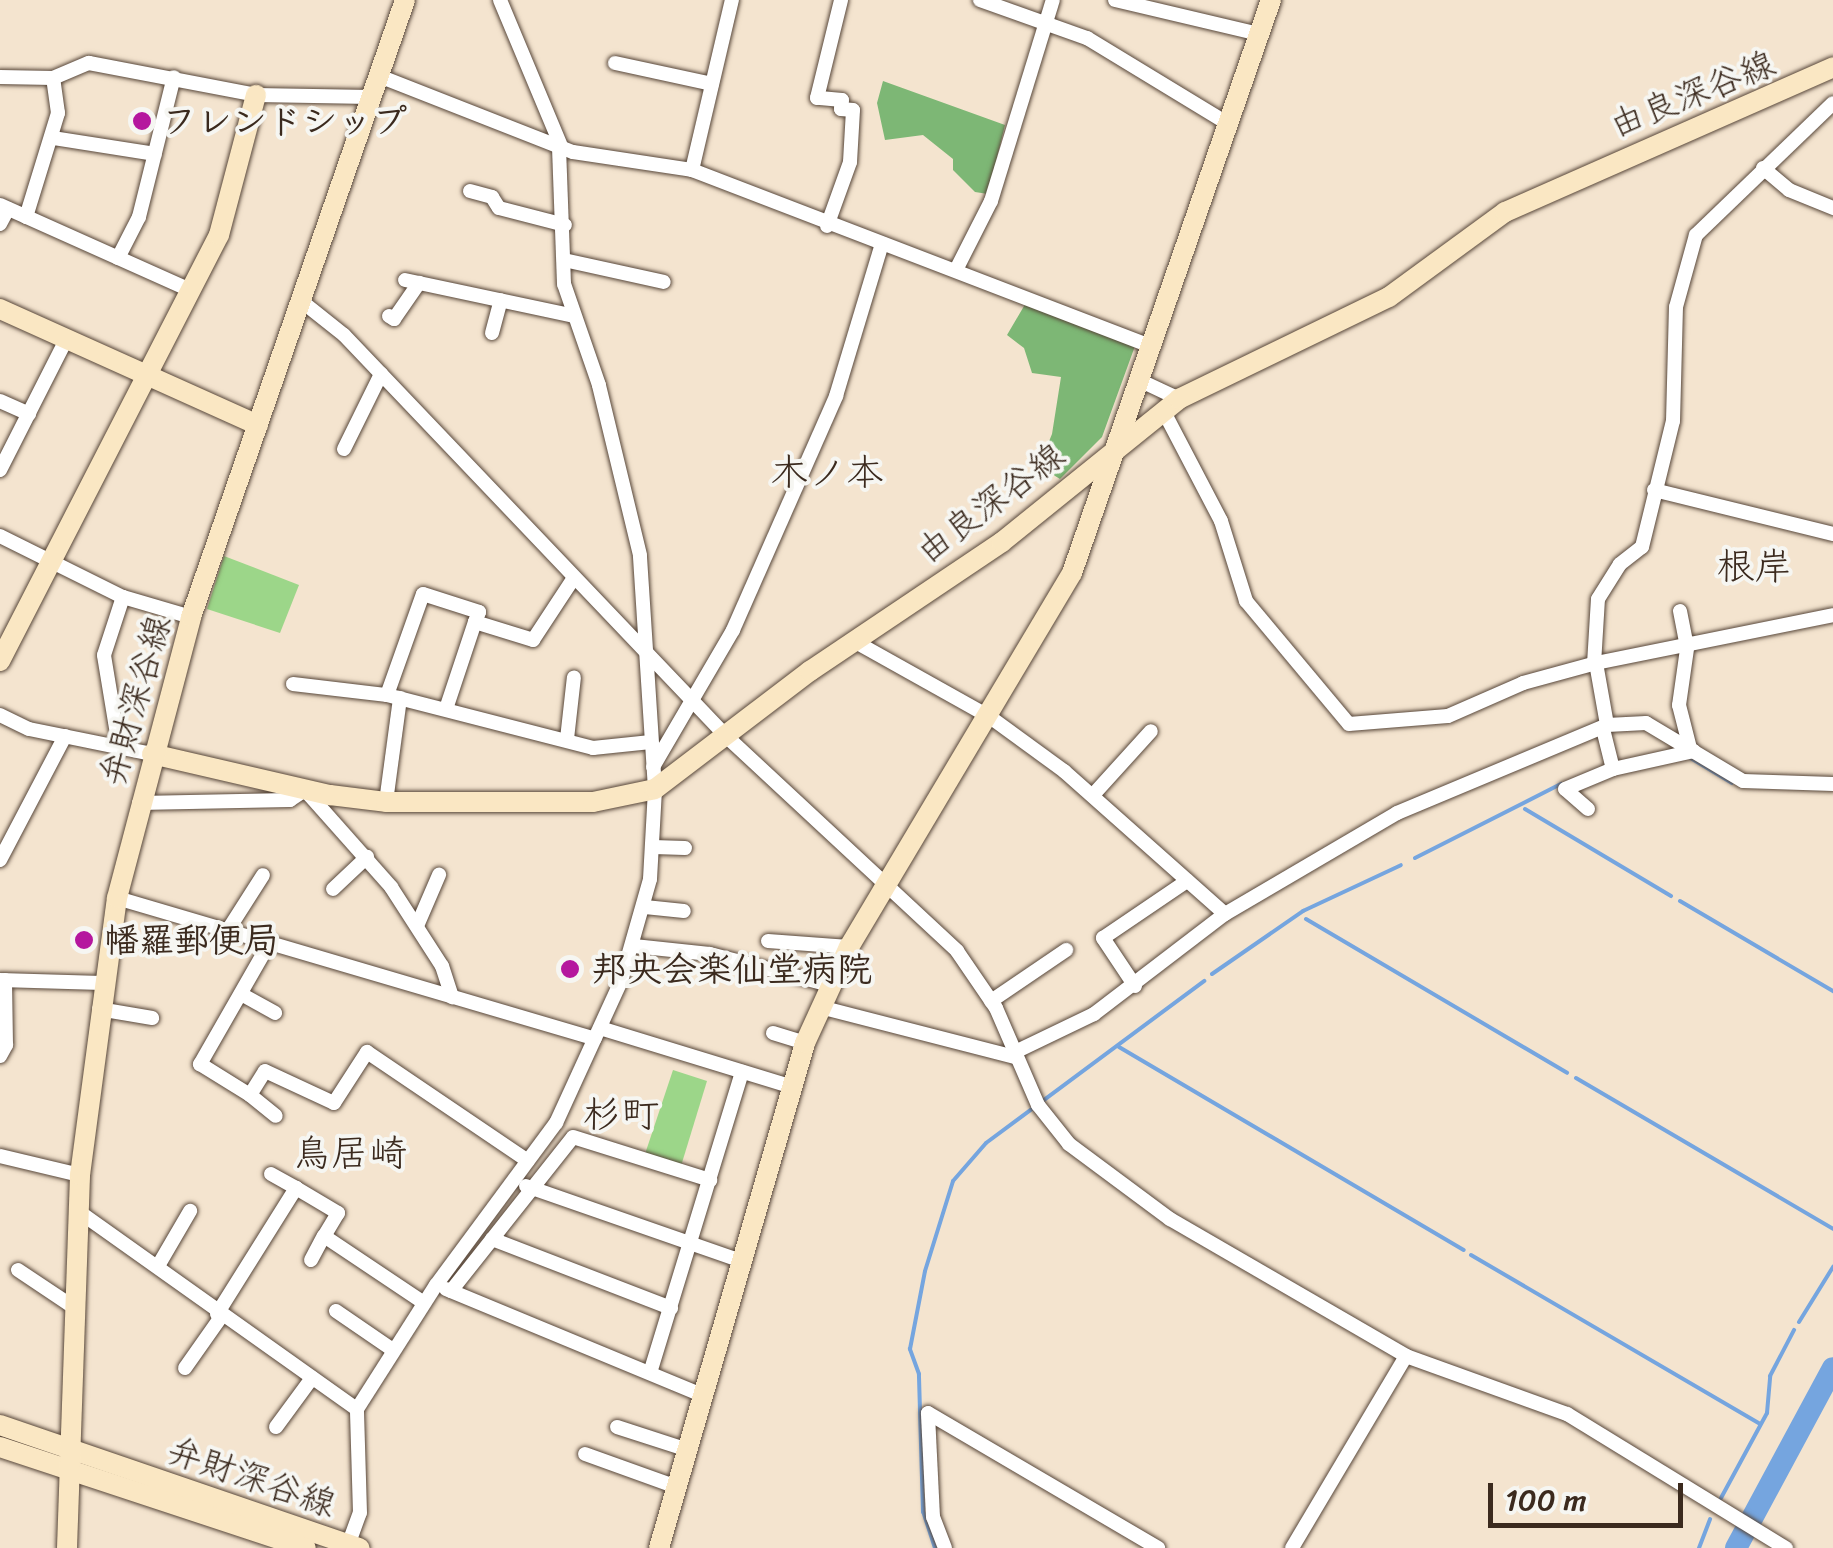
<!DOCTYPE html>
<html>
<head>
<meta charset="utf-8">
<style>
  body { margin:0 }
  #map { position:relative; width:1833px; height:1548px; overflow:hidden; background:#f4e4cf; font-family:Sriracha,"Klee One",sans-serif }
  div>[style] { position:absolute }
  [style*='--x'] { left:calc(var(--x)*1px); top:calc(var(--y)*1px); width:calc(var(--w)*1px); rotate:calc(var(--a)*1deg) }
  .green>* { inset:0; background:#9cd689 }
  .forest>* { inset:0; background:#7db775 }
  .stream>* { height:4px; margin:-2px; padding:0 2px; transform-origin:2px; border-radius:2px; background:#75a5df }
  .river>* { height:22px; margin:-11px; padding:0 11px; transform-origin:11px; border-radius:11px; background:#75a5df }
  .roads { filter:drop-shadow(0 0 2px #574639) drop-shadow(0 0 2px #574639) }
  .street>* { height:14px; margin:-7px; padding:0 7px; transform-origin:7px; border-radius:7px; background:#fff }
  .secondary>* { height:20px; margin:-10px; padding:0 10px; transform-origin:10px; border-radius:10px; background:#fae7c3 }
  .dots>* { width:28px; height:28px; translate:-50% -50%; box-sizing:border-box; border:5px solid #f6f6f2; border-radius:50% }
  span { translate:-50% -50%; white-space:nowrap; text-align:center; line-height:1.15; -webkit-text-stroke:8px #f6f6f2; paint-order:stroke }
  .street-label { font-size:35px; color:#3b2a1e }
  .poi-label { font-size:35px; color:#3b2a1e; font-weight:700 }
  .left { translate:0 -50%; text-align:left }
  .neighbourhood-label { font-size:38px; color:#3b2a1e }
  .scale { position:absolute; left:1488px; top:1483px; width:195px; height:45px; box-sizing:border-box; border:5px solid #3b2a1e; border-top:0; padding-left:12px; font-size:30px; line-height:35px; white-space:nowrap; color:#3b2a1e; -webkit-text-stroke:8px #f6f6f2; paint-order:stroke }
</style>
</head>
<body>
<div id="map">
  <div class="green">
    <i style="clip-path:polygon(224px 556px,299px 585px,280px 633px,207px 609px)"></i>
    <i style="clip-path:polygon(673px 1070px,707px 1081px,681px 1166px,645px 1154px)"></i>
  </div>
  <div class="forest">
    <i style="clip-path:polygon(883px 81px,1005px 125px,988px 194px,975px 192px,953px 170px,953px 159px,923px 135px,885px 140px,877px 103px)"></i>
    <i style="clip-path:polygon(1027px 301px,1135px 346px,1102px 437px,1060px 479px,1039px 466px,1052px 434px,1061px 377px,1032px 373px,1024px 348px,1007px 335px)"></i>
  </div>
  <div class="stream">
    <i style="--x:1689;--y:757;--w:50;--a:31.2"></i>
    <i style="--x:1525;--y:809;--w:170;--a:30.8"></i>
    <i style="--x:1415;--y:858;--w:164;--a:-26.9"></i>
    <i style="--x:1680;--y:901;--w:178;--a:30.5"></i>
    <i style="--x:1306;--y:919;--w:303;--a:30.5"></i>
    <i style="--x:1212;--y:974;--w:111;--a:-34.7"></i>
    <i style="--x:1303;--y:911;--w:108;--a:-25.1"></i>
    <i style="--x:1119;--y:1047;--w:400;--a:30.5"></i>
    <i style="--x:1576;--y:1078;--w:298;--a:30.4"></i>
    <i style="--x:1471;--y:1255;--w:335;--a:30.3"></i>
    <i style="--x:1799;--y:1322;--w:65;--a:-58.3"></i>
    <i style="--x:1721;--y:1498;--w:97;--a:-61.6"></i>
    <i style="--x:1767;--y:1413;--w:37;--a:-85"></i>
    <i style="--x:1770;--y:1376;--w:52;--a:-62.4"></i>
    <i style="--x:935;--y:1548;--w:38;--a:-108"></i>
    <i style="--x:923;--y:1512;--w:138;--a:-91.7"></i>
    <i style="--x:919;--y:1374;--w:27;--a:-110"></i>
    <i style="--x:910;--y:1349;--w:79;--a:-79.1"></i>
    <i style="--x:925;--y:1271;--w:94;--a:-72.7"></i>
    <i style="--x:953;--y:1181;--w:50;--a:-49"></i>
    <i style="--x:986;--y:1143;--w:272;--a:-36.6"></i>
    <i style="--x:1699;--y:1548;--w:31;--a:-69"></i>
  </div>
  <div class="river">
    <i style="--x:1736;--y:1548;--w:204;--a:-61.7"></i>
  </div>
  <div class="roads">
    <div class="street">
      <i style="--x:500;--y:0;--w:160;--a:67.3"></i>
      <i style="--x:980;--y:0;--w:114;--a:19.6"></i>
      <i style="--x:1087;--y:38;--w:167;--a:31.3"></i>
      <i style="--x:1115;--y:0;--w:148;--a:13.3"></i>
      <i style="--x:615;--y:63;--w:99;--a:12.2"></i>
      <i style="--x:379;--y:76;--w:208;--a:21.4"></i>
      <i style="--x:573;--y:152;--w:120;--a:8.6"></i>
      <i style="--x:692;--y:170;--w:493;--a:21"></i>
      <i style="--x:0;--y:77;--w:53;--a:1.1"></i>
      <i style="--x:53;--y:78;--w:39;--a:-23"></i>
      <i style="--x:89;--y:63;--w:170;--a:10.8"></i>
      <i style="--x:256;--y:95;--w:115;--a:1"></i>
      <i style="--x:53;--y:138;--w:103;--a:8.9"></i>
      <i style="--x:1763;--y:168;--w:34;--a:40"></i>
      <i style="--x:1789;--y:190;--w:48;--a:22.2"></i>
      <i style="--x:692;--y:170;--w:175;--a:-76.8"></i>
      <i style="--x:470;--y:191;--w:23;--a:15"></i>
      <i style="--x:492;--y:197;--w:13;--a:58"></i>
      <i style="--x:499;--y:208;--w:68;--a:14.4"></i>
      <i style="--x:0;--y:205;--w:210;--a:24.1"></i>
      <i style="--x:26;--y:217;--w:109;--a:-72.9"></i>
      <i style="--x:58;--y:113;--w:35;--a:-98"></i>
      <i style="--x:0;--y:224;--w:17;--a:-62"></i>
      <i style="--x:827;--y:226;--w:68;--a:-70.2"></i>
      <i style="--x:850;--y:162;--w:52;--a:-86.7"></i>
      <i style="--x:853;--y:110;--w:12;--a:-175"></i>
      <i style="--x:841;--y:109;--w:9;--a:-84"></i>
      <i style="--x:842;--y:100;--w:25;--a:-175"></i>
      <i style="--x:817;--y:98;--w:101;--a:-76.2"></i>
      <i style="--x:118;--y:258;--w:46;--a:-62.9"></i>
      <i style="--x:139;--y:217;--w:144;--a:-76"></i>
      <i style="--x:564;--y:260;--w:102;--a:12.4"></i>
      <i style="--x:957;--y:268;--w:75;--a:-63.1"></i>
      <i style="--x:991;--y:201;--w:210;--a:-72.9"></i>
      <i style="--x:405;--y:280;--w:169;--a:12"></i>
      <i style="--x:300;--y:300;--w:56;--a:38.5"></i>
      <i style="--x:344;--y:335;--w:554;--a:46.39"></i>
      <i style="--x:726;--y:736;--w:316;--a:42.9"></i>
      <i style="--x:957;--y:951;--w:69;--a:55.6"></i>
      <i style="--x:996;--y:1008;--w:106;--a:66.6"></i>
      <i style="--x:1038;--y:1105;--w:50;--a:51.5"></i>
      <i style="--x:1069;--y:1144;--w:126;--a:36.6"></i>
      <i style="--x:1170;--y:1219;--w:273;--a:30.1"></i>
      <i style="--x:1406;--y:1356;--w:171;--a:19.8"></i>
      <i style="--x:1567;--y:1414;--w:257;--a:31.5"></i>
      <i style="--x:389;--y:316;--w:6;--a:31"></i>
      <i style="--x:394;--y:319;--w:44;--a:-55.2"></i>
      <i style="--x:492;--y:333;--w:34;--a:-75"></i>
      <i style="--x:1141;--y:381;--w:42;--a:25.3"></i>
      <i style="--x:0;--y:401;--w:32;--a:24"></i>
      <i style="--x:1163;--y:410;--w:125;--a:62.4"></i>
      <i style="--x:1221;--y:521;--w:84;--a:72.6"></i>
      <i style="--x:1246;--y:601;--w:160;--a:50.1"></i>
      <i style="--x:1349;--y:724;--w:99;--a:-4.6"></i>
      <i style="--x:1448;--y:716;--w:82;--a:-23.7"></i>
      <i style="--x:1523;--y:683;--w:76;--a:-15.3"></i>
      <i style="--x:1596;--y:663;--w:242;--a:-11.4"></i>
      <i style="--x:344;--y:449;--w:84;--a:-63.7"></i>
      <i style="--x:0;--y:470;--w:148;--a:-63.1"></i>
      <i style="--x:1654;--y:490;--w:184;--a:13.8"></i>
      <i style="--x:0;--y:536;--w:137;--a:26.4"></i>
      <i style="--x:123;--y:597;--w:71;--a:16.4"></i>
      <i style="--x:1680;--y:611;--w:33;--a:79"></i>
      <i style="--x:854;--y:641;--w:156;--a:29.2"></i>
      <i style="--x:990;--y:717;--w:92;--a:36.1"></i>
      <i style="--x:1064;--y:771;--w:215;--a:41.6"></i>
      <i style="--x:1688;--y:642;--w:64;--a:98.1"></i>
      <i style="--x:1679;--y:705;--w:44;--a:75.7"></i>
      <i style="--x:1596;--y:663;--w:63;--a:79.9"></i>
      <i style="--x:1594;--y:664;--w:65;--a:-86.5"></i>
      <i style="--x:1598;--y:599;--w:41;--a:-57.8"></i>
      <i style="--x:1620;--y:564;--w:28;--a:-38"></i>
      <i style="--x:1642;--y:547;--w:130;--a:-76.2"></i>
      <i style="--x:1673;--y:421;--w:114;--a:-88.5"></i>
      <i style="--x:1676;--y:307;--w:75;--a:-74.5"></i>
      <i style="--x:1696;--y:235;--w:190;--a:-43.9"></i>
      <i style="--x:293;--y:684;--w:95;--a:6.7"></i>
      <i style="--x:387;--y:695;--w:107;--a:-70.4"></i>
      <i style="--x:423;--y:594;--w:59;--a:17.8"></i>
      <i style="--x:479;--y:612;--w:11;--a:112"></i>
      <i style="--x:475;--y:622;--w:61;--a:17.2"></i>
      <i style="--x:533;--y:640;--w:73;--a:-56.7"></i>
      <i style="--x:387;--y:695;--w:213;--a:14.4"></i>
      <i style="--x:593;--y:748;--w:58;--a:-5.9"></i>
      <i style="--x:446;--y:709;--w:92;--a:-71.6"></i>
      <i style="--x:0;--y:715;--w:32;--a:26"></i>
      <i style="--x:29;--y:729;--w:126;--a:11.5"></i>
      <i style="--x:1603;--y:729;--w:41;--a:76"></i>
      <i style="--x:567;--y:739;--w:62;--a:-83.6"></i>
      <i style="--x:119;--y:746;--w:92;--a:-99.4"></i>
      <i style="--x:104;--y:655;--w:61;--a:-71.9"></i>
      <i style="--x:653;--y:767;--w:159;--a:-59.7"></i>
      <i style="--x:733;--y:630;--w:256;--a:-66.2"></i>
      <i style="--x:836;--y:396;--w:159;--a:-73.2"></i>
      <i style="--x:1093;--y:795;--w:86;--a:-47.8"></i>
      <i style="--x:386;--y:802;--w:105;--a:-82.3"></i>
      <i style="--x:139;--y:803;--w:151;--a:-1.1"></i>
      <i style="--x:290;--y:800;--w:18;--a:-34"></i>
      <i style="--x:305;--y:790;--w:130;--a:48.4"></i>
      <i style="--x:391;--y:887;--w:94;--a:57.2"></i>
      <i style="--x:442;--y:966;--w:33;--a:72"></i>
      <i style="--x:1588;--y:809;--w:30;--a:-139"></i>
      <i style="--x:1565;--y:789;--w:52;--a:-22.6"></i>
      <i style="--x:1613;--y:769;--w:83;--a:-12.5"></i>
      <i style="--x:653;--y:847;--w:32;--a:2"></i>
      <i style="--x:0;--y:860;--w:140;--a:-62.3"></i>
      <i style="--x:333;--y:889;--w:47;--a:-43.3"></i>
      <i style="--x:117;--y:898;--w:498;--a:16.4"></i>
      <i style="--x:645;--y:907;--w:39;--a:6"></i>
      <i style="--x:417;--y:926;--w:56;--a:-66.7"></i>
      <i style="--x:228;--y:930;--w:65;--a:-57.5"></i>
      <i style="--x:768;--y:941;--w:81;--a:4.2"></i>
      <i style="--x:270;--y:942;--w:141;--a:119.8"></i>
      <i style="--x:200;--y:1064;--w:59;--a:31.8"></i>
      <i style="--x:250;--y:1095;--w:28;--a:-58"></i>
      <i style="--x:265;--y:1071;--w:76;--a:24.9"></i>
      <i style="--x:334;--y:1103;--w:61;--a:-57.1"></i>
      <i style="--x:367;--y:1052;--w:194;--a:34.1"></i>
      <i style="--x:634;--y:946;--w:76;--a:6"></i>
      <i style="--x:710;--y:954;--w:124;--a:14.5"></i>
      <i style="--x:0;--y:980;--w:102;--a:1.7"></i>
      <i style="--x:1135;--y:986;--w:58;--a:-123.7"></i>
      <i style="--x:1103;--y:938;--w:102;--a:-34.2"></i>
      <i style="--x:241;--y:994;--w:39;--a:29"></i>
      <i style="--x:991;--y:1001;--w:91;--a:-34.2"></i>
      <i style="--x:820;--y:1007;--w:201;--a:14.4"></i>
      <i style="--x:99;--y:1009;--w:54;--a:9.6"></i>
      <i style="--x:600;--y:1028;--w:199;--a:17"></i>
      <i style="--x:773;--y:1033;--w:34;--a:17"></i>
      <i style="--x:1013;--y:1053;--w:90;--a:-25.7"></i>
      <i style="--x:1094;--y:1014;--w:165;--a:-37.4"></i>
      <i style="--x:1225;--y:914;--w:199;--a:-30.4"></i>
      <i style="--x:1397;--y:813;--w:228;--a:-22.7"></i>
      <i style="--x:1607;--y:725;--w:39;--a:-3"></i>
      <i style="--x:1646;--y:723;--w:113;--a:30.9"></i>
      <i style="--x:1743;--y:781;--w:90;--a:1.9"></i>
      <i style="--x:0;--y:1056;--w:13;--a:-61"></i>
      <i style="--x:6;--y:1045;--w:65;--a:-90.9"></i>
      <i style="--x:250;--y:1095;--w:33;--a:39"></i>
      <i style="--x:0;--y:1156;--w:82;--a:13.4"></i>
      <i style="--x:271;--y:1174;--w:29;--a:29"></i>
      <i style="--x:526;--y:1186;--w:225;--a:19.2"></i>
      <i style="--x:78;--y:1211;--w:342;--a:35.4"></i>
      <i style="--x:492;--y:1239;--w:192;--a:21.1"></i>
      <i style="--x:311;--y:1260;--w:27;--a:-62"></i>
      <i style="--x:158;--y:1266;--w:64;--a:-59.8"></i>
      <i style="--x:18;--y:1270;--w:65;--a:33.7"></i>
      <i style="--x:446;--y:1289;--w:275;--a:22.5"></i>
      <i style="--x:451;--y:1291;--w:196;--a:-51.6"></i>
      <i style="--x:573;--y:1137;--w:144;--a:17.4"></i>
      <i style="--x:336;--y:1311;--w:69;--a:34.4"></i>
      <i style="--x:217;--y:1314;--w:149;--a:-57.9"></i>
      <i style="--x:296;--y:1188;--w:49;--a:30.8"></i>
      <i style="--x:338;--y:1213;--w:27;--a:121"></i>
      <i style="--x:324;--y:1236;--w:120;--a:33.8"></i>
      <i style="--x:185;--y:1368;--w:62;--a:-54.8"></i>
      <i style="--x:650;--y:1373;--w:315;--a:-73"></i>
      <i style="--x:276;--y:1427;--w:61;--a:-53.7"></i>
      <i style="--x:617;--y:1427;--w:71;--a:17.9"></i>
      <i style="--x:585;--y:1454;--w:95;--a:19.8"></i>
      <i style="--x:347;--y:1548;--w:37;--a:-70"></i>
      <i style="--x:360;--y:1513;--w:104;--a:-91.7"></i>
      <i style="--x:357;--y:1409;--w:147;--a:-57.5"></i>
      <i style="--x:436;--y:1285;--w:202;--a:-53.5"></i>
      <i style="--x:556;--y:1123;--w:156;--a:-65.4"></i>
      <i style="--x:621;--y:981;--w:106;--a:-74.1"></i>
      <i style="--x:650;--y:879;--w:90;--a:-86.8"></i>
      <i style="--x:655;--y:789;--w:234;--a:-93.7"></i>
      <i style="--x:640;--y:555;--w:175;--a:-103.6"></i>
      <i style="--x:599;--y:385;--w:107;--a:-109.1"></i>
      <i style="--x:564;--y:284;--w:137;--a:-92.1"></i>
      <i style="--x:945;--y:1548;--w:33;--a:-111"></i>
      <i style="--x:933;--y:1517;--w:104;--a:-92.8"></i>
      <i style="--x:928;--y:1413;--w:267;--a:30.4"></i>
      <i style="--x:1292;--y:1548;--w:223;--a:-59.3"></i>
    </div>
    <div class="secondary">
      <i style="--x:0;--y:309;--w:283;--a:24.2"></i>
      <i style="--x:0;--y:661;--w:479;--a:-62.8"></i>
      <i style="--x:219;--y:235;--w:145;--a:-75.2"></i>
      <i style="--x:152;--y:754;--w:183;--a:13"></i>
      <i style="--x:330;--y:795;--w:56;--a:7.1"></i>
      <i style="--x:386;--y:802;--w:207;--a:0"></i>
      <i style="--x:593;--y:802;--w:63;--a:-11.8"></i>
      <i style="--x:655;--y:789;--w:195;--a:-37.3"></i>
      <i style="--x:810;--y:671;--w:231;--a:-33.9"></i>
      <i style="--x:1002;--y:542;--w:228;--a:-38.9"></i>
      <i style="--x:1179;--y:399;--w:233;--a:-25.9"></i>
      <i style="--x:1389;--y:297;--w:144;--a:-36.2"></i>
      <i style="--x:1505;--y:212;--w:359;--a:-23.8"></i>
      <i style="--x:0;--y:1425;--w:380;--a:18.9"></i>
      <i style="--x:0;--y:1447;--w:322;--a:18.3"></i>
      <i style="--x:67;--y:1548;--w:373;--a:-88"></i>
      <i style="--x:80;--y:1175;--w:279;--a:-82.4"></i>
      <i style="--x:117;--y:898;--w:291;--a:-75.2"></i>
      <i style="--x:191;--y:617;--w:653;--a:-70.87"></i>
      <i style="--x:659;--y:1548;--w:526;--a:-73.87"></i>
      <i style="--x:805;--y:1043;--w:106;--a:-65.4"></i>
      <i style="--x:849;--y:947;--w:435;--a:-59.2"></i>
      <i style="--x:1072;--y:573;--w:607;--a:-70.85"></i>
    </div>
  </div>
  <div class="dots">
    <i style="left:142px;top:121px;background:#b5179e"></i>
    <i style="left:84px;top:940px;background:#b5179e"></i>
    <i style="left:570px;top:969px;background:#b5179e"></i>
  </div>
  <div class="street-label">
    <span style="left:1692px;top:94px;rotate:-22deg">由良深谷線</span>
    <span style="left:990px;top:503px;rotate:-37deg">由良深谷線</span>
    <span style="left:135px;top:700px;rotate:-74deg">弁財深谷線</span>
    <span style="left:252px;top:1477px;rotate:19deg">弁財深谷線</span>
  </div>
  <div class="poi-label">
    <span class="left" style="left:162px;top:121px">フレンドシップ</span>
    <span class="left" style="left:104px;top:940px">幡羅郵便局</span>
    <span class="left" style="left:592px;top:969px">邦央会楽仙堂病院</span>
  </div>
  <div class="neighbourhood-label">
    <span style="left:827px;top:473px">木ノ本</span>
    <span style="left:1754px;top:567px">根岸</span>
    <span style="left:621px;top:1115px">杉町</span>
    <span style="left:350px;top:1154px">鳥居崎</span>
  </div>
  <div class="scale">100 m</div>
</div>
</body>
</html>
